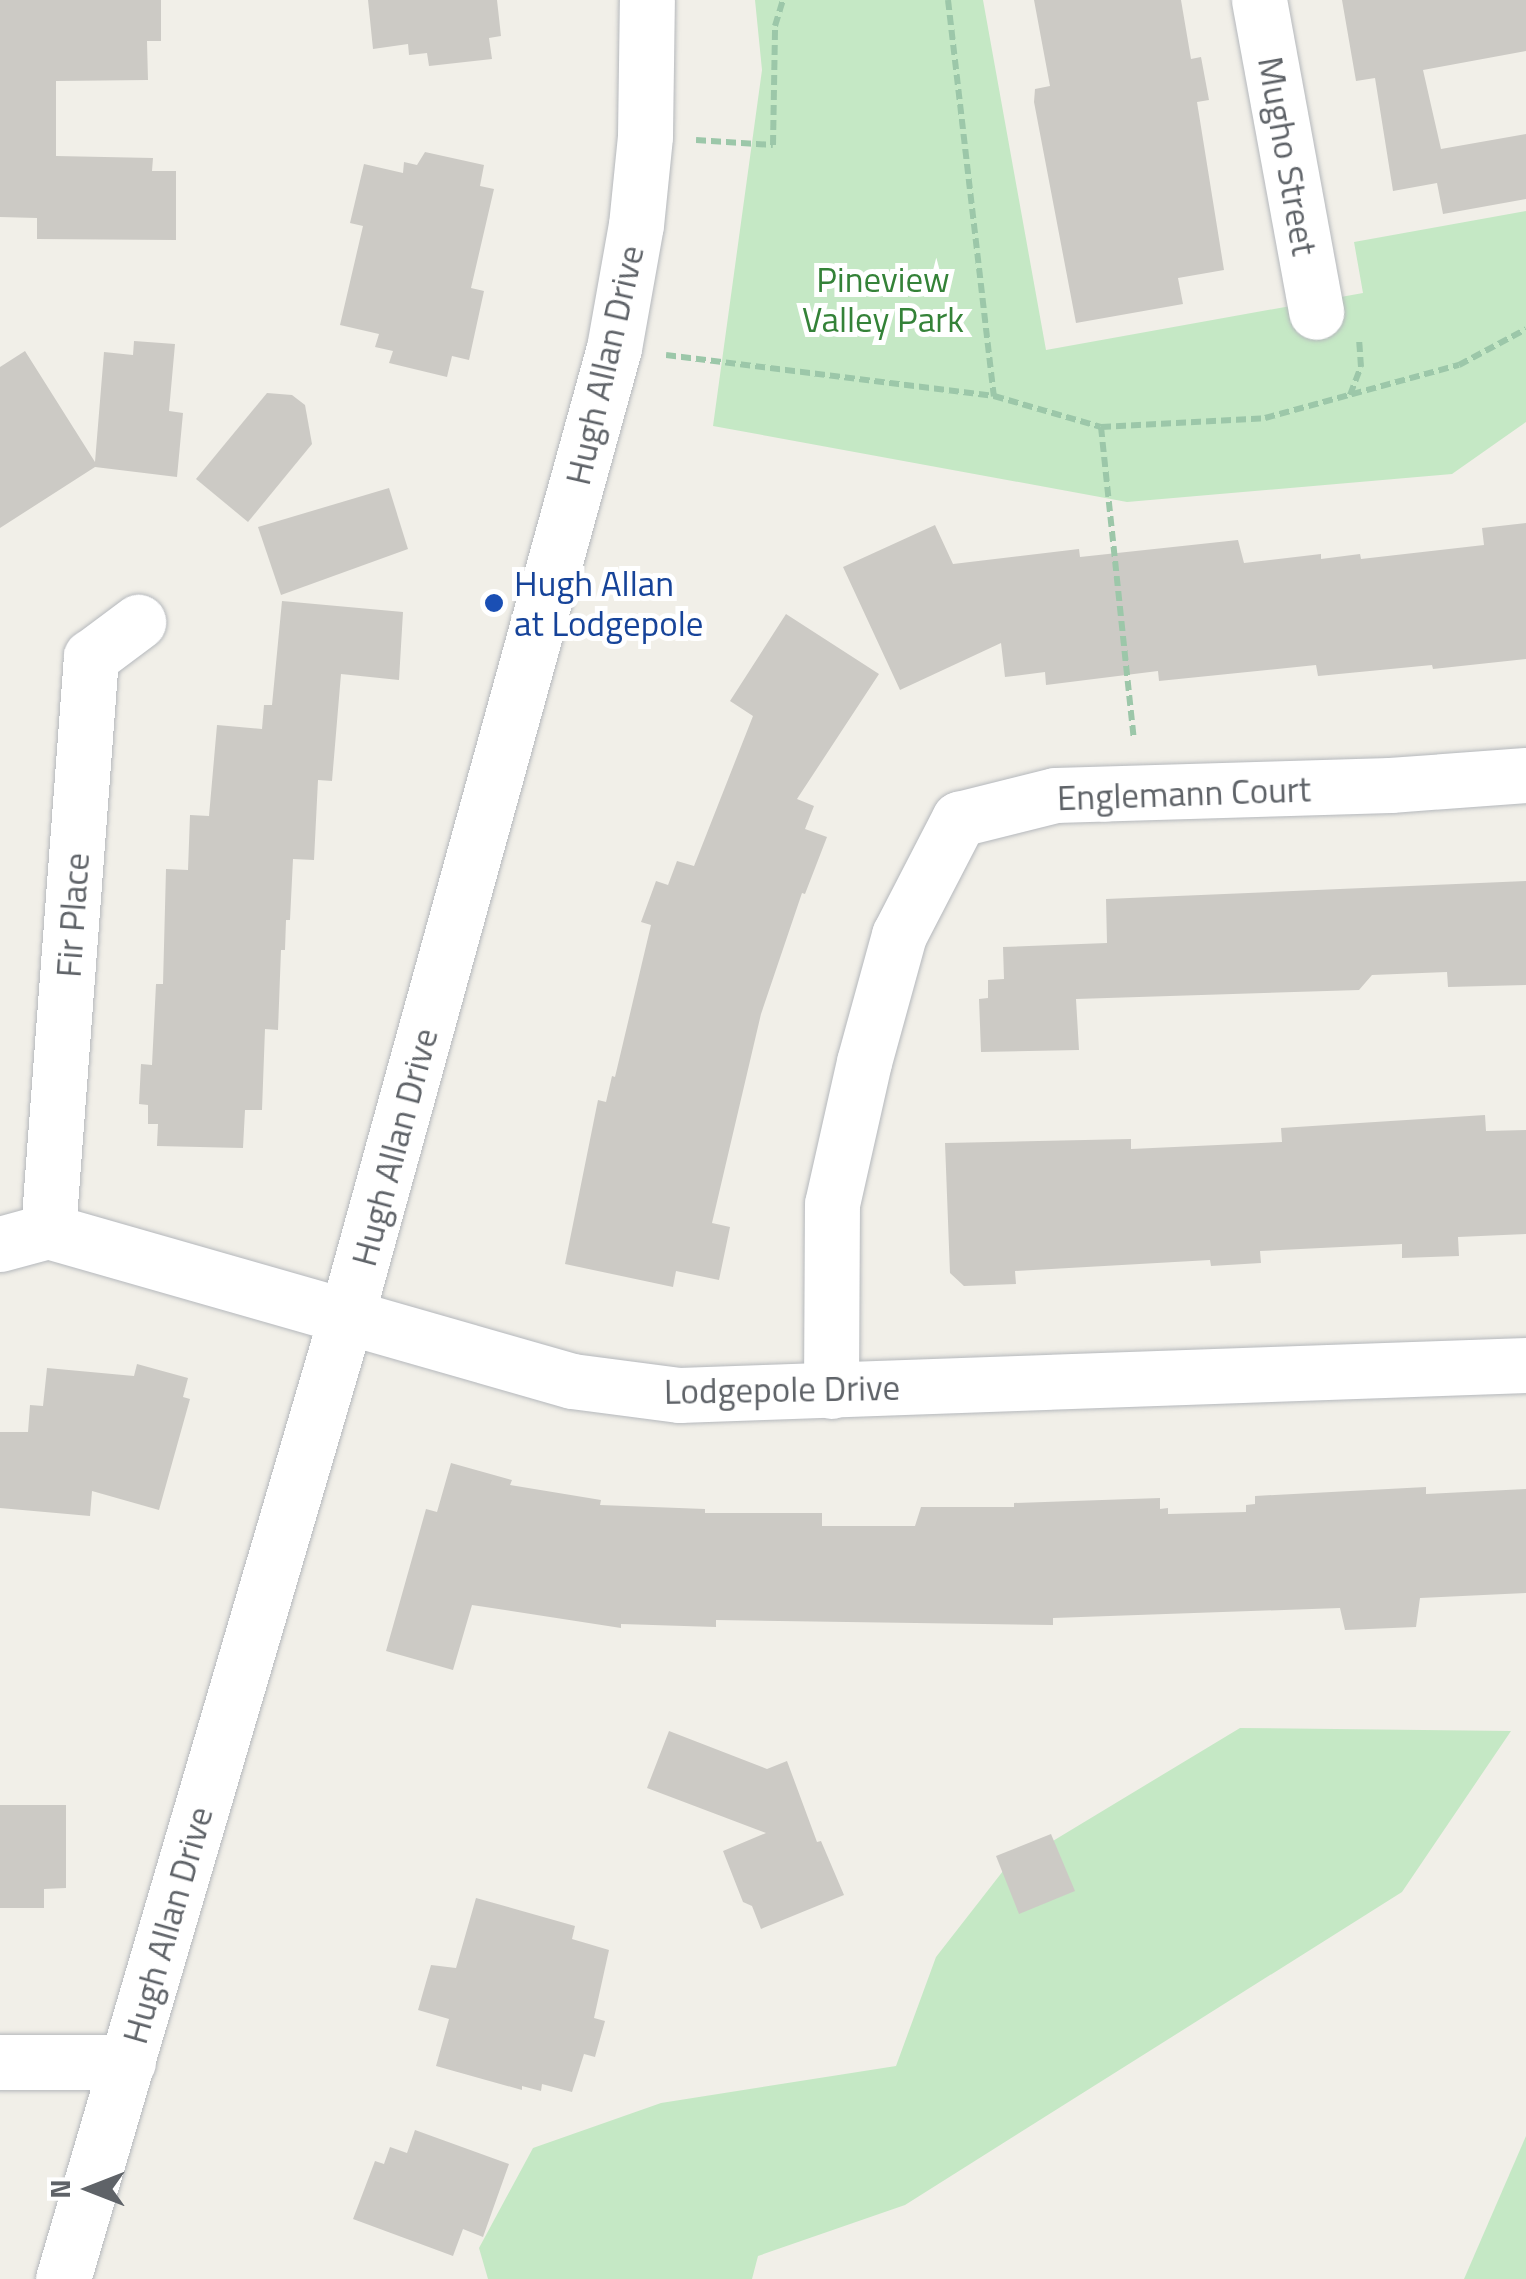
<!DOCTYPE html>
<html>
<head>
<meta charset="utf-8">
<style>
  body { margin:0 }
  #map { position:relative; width:1526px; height:2279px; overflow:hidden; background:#f1efe8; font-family:"Titillium Web",sans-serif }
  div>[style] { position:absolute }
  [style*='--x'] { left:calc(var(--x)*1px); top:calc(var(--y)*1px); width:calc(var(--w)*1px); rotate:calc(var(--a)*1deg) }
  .green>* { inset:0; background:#c5e8c5 }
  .building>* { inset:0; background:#cccac5 }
  .path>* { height:6px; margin-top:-3px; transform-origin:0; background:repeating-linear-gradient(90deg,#9cc7a9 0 10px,transparent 0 15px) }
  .roads { filter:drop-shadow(0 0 2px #b5b8bc) drop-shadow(0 0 2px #b5b8bc) }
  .minor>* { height:55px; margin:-27.5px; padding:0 27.5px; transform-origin:27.5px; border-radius:27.5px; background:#fff }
  .dots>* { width:28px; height:28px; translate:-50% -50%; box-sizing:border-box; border:5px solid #fff; border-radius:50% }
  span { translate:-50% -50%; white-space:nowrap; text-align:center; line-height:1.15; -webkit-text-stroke:10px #fff; paint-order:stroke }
  .street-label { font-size:35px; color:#5f6368 }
  .park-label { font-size:35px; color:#348238 }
  .transit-label { font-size:35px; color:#164399 }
  .left { translate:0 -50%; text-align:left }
  .north { position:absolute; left:40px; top:2139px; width:100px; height:100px; -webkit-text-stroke:8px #fff; paint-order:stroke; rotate:270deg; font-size:28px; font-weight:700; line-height:40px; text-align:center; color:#5f6368 }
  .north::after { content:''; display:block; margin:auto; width:35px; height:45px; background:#5f6368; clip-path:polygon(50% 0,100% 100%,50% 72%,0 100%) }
</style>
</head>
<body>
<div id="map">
  <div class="green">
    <i style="clip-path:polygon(755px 0,983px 0,1046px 350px,1363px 293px,1354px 242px,1526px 211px,1526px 422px,1452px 474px,1127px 502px,713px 426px,762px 70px)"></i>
    <i style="clip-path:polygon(1240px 1728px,1511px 1731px,1402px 1892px,905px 2205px,758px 2256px,752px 2279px,488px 2279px,479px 2248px,533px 2148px,661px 2103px,896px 2066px,936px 1957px,1003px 1871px)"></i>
    <i style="clip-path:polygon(1526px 2136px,1526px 2279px,1464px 2279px)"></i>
  </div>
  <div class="building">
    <i style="clip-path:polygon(0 0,161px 0,161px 41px,147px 41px,148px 80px,56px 81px,56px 156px,153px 158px,152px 171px,176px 171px,176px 240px,37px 239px,37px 218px,0 217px)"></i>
    <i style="clip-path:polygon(368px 0,497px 0,501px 36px,489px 38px,492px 59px,429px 66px,427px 53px,409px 55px,408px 44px,373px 49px)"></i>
    <i style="clip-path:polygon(1034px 0,1181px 0,1191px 59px,1201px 57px,1209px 100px,1197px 102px,1224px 270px,1178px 278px,1183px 304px,1076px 323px,1034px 102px,1035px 89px,1050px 86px)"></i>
    <i style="clip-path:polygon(1342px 0,1526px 0,1526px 51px,1423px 70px,1441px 149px,1526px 134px,1526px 199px,1443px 214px,1437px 183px,1393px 191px,1375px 78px,1356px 81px)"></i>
    <i style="clip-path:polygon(425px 152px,484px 165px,480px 186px,494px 189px,471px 288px,484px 291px,469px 360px,452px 356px,447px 377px,389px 363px,393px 351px,375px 347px,379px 334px,340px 325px,363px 226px,350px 223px,364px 164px,403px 173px,404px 162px,417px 165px)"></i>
    <i style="clip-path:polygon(134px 341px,175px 344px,169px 411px,183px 413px,177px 477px,95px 467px,0 528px,0 367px,25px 351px,95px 462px,104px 352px,133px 355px)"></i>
    <i style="clip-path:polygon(267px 393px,292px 395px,305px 405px,312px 444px,248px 522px,196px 479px)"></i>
    <i style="clip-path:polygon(389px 488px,408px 549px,281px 595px,258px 527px)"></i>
    <i style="clip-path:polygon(1526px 523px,1526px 659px,1433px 669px,1432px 665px,1318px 676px,1316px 665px,1159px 681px,1158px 671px,1046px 685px,1045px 672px,1005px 677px,1001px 643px,900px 690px,843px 567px,935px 525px,953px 564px,1079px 549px,1080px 557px,1238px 540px,1244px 563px,1321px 554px,1321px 559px,1360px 554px,1361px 559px,1484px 545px,1482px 528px)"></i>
    <i style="clip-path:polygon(282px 601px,403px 612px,399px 680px,341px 674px,332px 781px,318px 780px,314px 860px,293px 859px,290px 920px,286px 920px,285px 950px,281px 950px,278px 1030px,265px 1029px,262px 1110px,245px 1110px,243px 1148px,157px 1146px,158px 1124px,148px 1124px,148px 1105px,139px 1104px,141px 1064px,152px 1065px,156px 984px,163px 984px,166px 869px,188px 870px,190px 815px,209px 816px,217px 725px,262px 729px,264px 705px,272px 705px)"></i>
    <i style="clip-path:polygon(786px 614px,879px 674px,797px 799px,814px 806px,805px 829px,827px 837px,805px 894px,802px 893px,761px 1014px,712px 1223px,730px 1227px,719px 1280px,676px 1271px,673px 1287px,565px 1264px,598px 1100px,606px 1102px,612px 1076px,615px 1077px,651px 925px,641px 922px,656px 881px,668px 885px,677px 861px,694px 866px,753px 716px,730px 701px)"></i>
    <i style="clip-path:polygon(1526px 881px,1526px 985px,1448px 987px,1447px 972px,1372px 975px,1359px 990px,1076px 999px,1079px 1050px,981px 1052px,979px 999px,988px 998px,988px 980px,1004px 979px,1003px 947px,1107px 943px,1106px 899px)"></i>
    <i style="clip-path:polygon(1485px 1115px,1486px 1131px,1526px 1130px,1526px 1234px,1458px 1237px,1459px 1256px,1402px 1258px,1402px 1244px,1260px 1251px,1261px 1263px,1211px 1266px,1210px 1260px,1015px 1271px,1016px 1284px,964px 1286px,950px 1273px,945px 1143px,1131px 1139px,1131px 1149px,1282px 1142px,1281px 1128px)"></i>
    <i style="clip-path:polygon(137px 1364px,188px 1378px,183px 1397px,190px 1399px,159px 1510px,92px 1491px,90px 1516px,0 1508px,0 1432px,28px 1432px,30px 1405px,43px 1406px,47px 1368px,134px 1376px)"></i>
    <i style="clip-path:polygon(451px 1463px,512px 1480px,510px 1485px,601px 1500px,600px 1505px,705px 1509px,705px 1513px,822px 1513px,822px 1526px,915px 1526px,921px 1507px,1014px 1507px,1014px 1503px,1160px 1498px,1160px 1509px,1168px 1508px,1168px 1514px,1246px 1512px,1246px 1505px,1255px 1504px,1255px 1496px,1426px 1487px,1426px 1494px,1526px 1489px,1526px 1593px,1420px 1598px,1416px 1627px,1345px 1630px,1340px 1608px,1053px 1618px,1053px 1625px,716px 1620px,716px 1627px,621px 1624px,621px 1628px,472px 1605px,453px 1670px,386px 1651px,426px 1509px,437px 1512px)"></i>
    <i style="clip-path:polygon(669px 1731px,767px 1769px,787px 1761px,817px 1842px,821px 1841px,844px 1895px,761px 1929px,752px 1906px,743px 1902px,723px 1851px,766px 1833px,647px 1788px)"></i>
    <i style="clip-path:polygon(0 1805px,66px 1805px,66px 1888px,44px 1889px,44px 1908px,0 1908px)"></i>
    <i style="clip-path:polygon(1051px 1834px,1075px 1891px,1019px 1914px,996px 1856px)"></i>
    <i style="clip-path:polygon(476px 1898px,575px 1926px,572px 1939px,609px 1950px,594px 2018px,605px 2021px,595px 2057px,584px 2054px,572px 2092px,542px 2084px,541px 2091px,522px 2086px,522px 2090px,436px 2066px,449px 2019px,418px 2010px,431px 1965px,456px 1968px)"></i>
    <i style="clip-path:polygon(415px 2130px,509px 2164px,483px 2237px,463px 2229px,453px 2256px,353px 2219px,375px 2161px,384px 2164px,390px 2147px,407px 2153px)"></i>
  </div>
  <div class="path">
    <i style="--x:948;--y:0;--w:399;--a:83.4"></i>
    <i style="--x:696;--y:140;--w:77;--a:3.7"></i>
    <i style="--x:773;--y:145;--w:119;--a:-89"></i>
    <i style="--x:775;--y:26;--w:27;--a:-73"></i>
    <i style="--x:666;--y:355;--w:331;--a:7.1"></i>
    <i style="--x:994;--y:396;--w:111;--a:16.2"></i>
    <i style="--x:1101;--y:427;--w:164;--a:-3.1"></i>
    <i style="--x:1265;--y:418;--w:201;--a:-15.3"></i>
    <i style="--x:1459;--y:365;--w:76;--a:-28.2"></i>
    <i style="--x:1350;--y:395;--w:30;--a:-69"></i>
    <i style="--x:1361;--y:367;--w:27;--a:-94"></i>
    <i style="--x:1101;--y:427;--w:314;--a:84"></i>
  </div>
  <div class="roads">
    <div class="minor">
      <i style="--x:1259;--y:0;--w:317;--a:79.6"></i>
      <i style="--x:48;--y:1231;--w:576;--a:-85.72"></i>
      <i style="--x:91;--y:657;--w:59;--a:-36.7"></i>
      <i style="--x:0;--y:1244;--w:50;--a:-15.2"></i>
      <i style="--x:48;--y:1231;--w:545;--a:15.97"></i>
      <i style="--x:572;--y:1381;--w:108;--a:7.5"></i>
      <i style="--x:679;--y:1395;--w:848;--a:-2.03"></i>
      <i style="--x:831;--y:1391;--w:187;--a:-89.7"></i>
      <i style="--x:832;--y:1204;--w:146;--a:-77.3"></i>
      <i style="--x:864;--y:1062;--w:132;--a:-74.6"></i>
      <i style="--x:899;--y:935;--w:131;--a:-62.7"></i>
      <i style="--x:959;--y:819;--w:99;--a:-14"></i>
      <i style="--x:1055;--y:795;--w:335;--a:-1.7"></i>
      <i style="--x:1390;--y:785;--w:136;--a:-4.2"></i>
      <i style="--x:0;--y:2062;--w:128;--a:0"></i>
      <i style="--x:63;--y:2279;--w:1006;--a:-73.6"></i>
      <i style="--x:347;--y:1314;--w:1002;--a:-74.55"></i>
      <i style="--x:614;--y:348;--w:125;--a:-79.9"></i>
      <i style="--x:636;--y:225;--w:89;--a:-84.2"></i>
      <i style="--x:645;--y:136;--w:136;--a:-89.2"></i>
    </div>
  </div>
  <div class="dots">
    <i style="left:494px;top:603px;background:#1a4fb4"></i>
  </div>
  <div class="street-label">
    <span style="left:1288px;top:156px;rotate:80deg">Mugho Street</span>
    <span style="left:604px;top:365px;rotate:-77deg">Hugh Allan Drive</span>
    <span style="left:1184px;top:793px;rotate:-2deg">Englemann Court</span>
    <span style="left:72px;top:915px;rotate:-86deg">Fir Place</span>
    <span style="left:394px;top:1147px;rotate:-75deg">Hugh Allan Drive</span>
    <span style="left:782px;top:1389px;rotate:-1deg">Lodgepole Drive</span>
    <span style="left:167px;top:1925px;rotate:-74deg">Hugh Allan Drive</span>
  </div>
  <div class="park-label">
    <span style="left:883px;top:299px">Pineview<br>Valley Park</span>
  </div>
  <div class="transit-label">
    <span class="left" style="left:514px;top:603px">Hugh Allan<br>at Lodgepole</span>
  </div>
  <div class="north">N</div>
</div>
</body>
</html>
